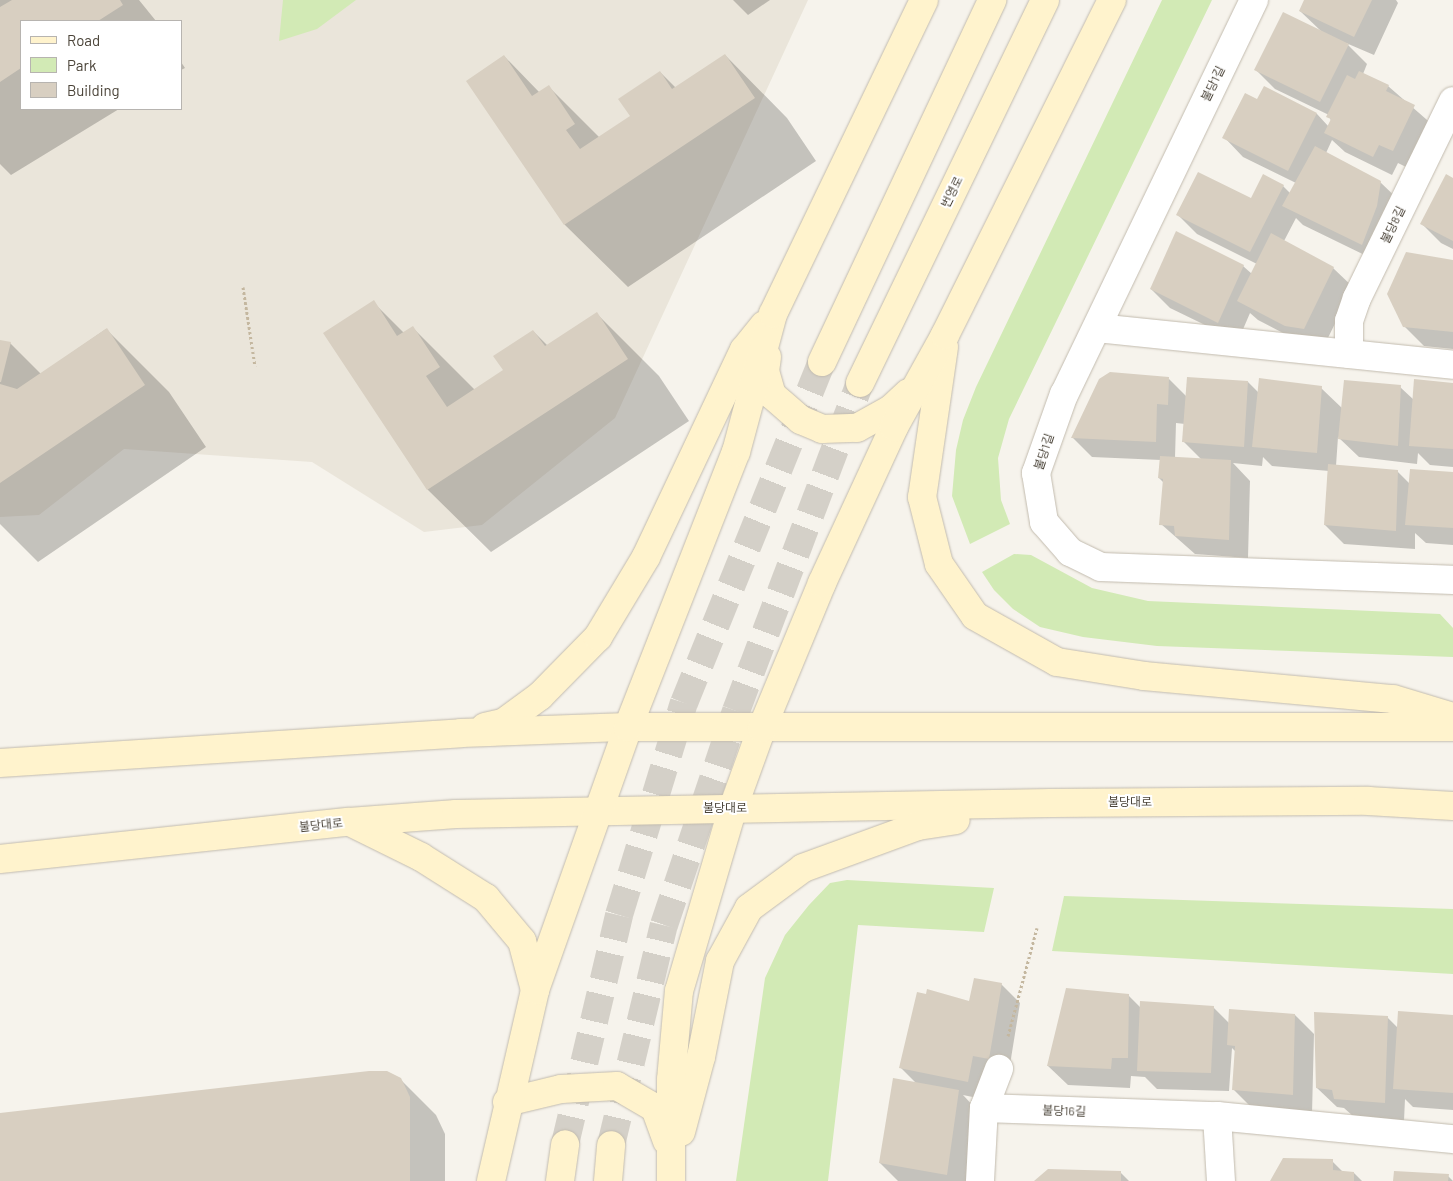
<!DOCTYPE html>
<html>
<head>
<meta charset="utf-8">
<style>
  body { margin:0 }
  #map { position:relative; width:1453px; height:1181px; overflow:hidden; background:#f6f3ec; font-family:Barlow,"Noto Sans KR",sans-serif }
  div>[style] { position:absolute }
  [style*='--x'] { left:calc(var(--x)*1px); top:calc(var(--y)*1px); width:calc(var(--w)*1px); rotate:calc(var(--a)*1deg) }
  .residential>* { inset:0; background:#eae5da }
  .green>* { inset:0; background:#d2eab5 }
  .shadow>* { inset:0; background:#0003 }
  .building>* { inset:0; background:#d8cfc1 }
  .secondary-tunnel>* { height:28px; margin-top:-14px; transform-origin:0; background:repeating-linear-gradient(90deg,#d4d0c8 0 28px,transparent 0 42px) }
  .path>* { height:3px; margin-top:-1.5px; transform-origin:0; background:repeating-linear-gradient(90deg,#c4b79f 0 2.5px,transparent 0 5px) }
  .roads { filter:drop-shadow(0 0 1px #c2bbae) drop-shadow(0 0 1px #c2bbae) }
  .minor>* { height:28px; margin:-14px; padding:0 14px; transform-origin:14px; border-radius:14px; background:#fff }
  .secondary>* { height:28px; margin:-14px; padding:0 14px; transform-origin:14px; border-radius:14px; background:#fff3cd }
  span { translate:-50% -50%; white-space:nowrap; text-align:center; line-height:1.15; -webkit-text-stroke:4px #fff; paint-order:stroke }
  .street-label { font-size:12px; color:#4b4439 }
  .legend { position:absolute; left:20px; top:20px; width:162px; height:90px; box-sizing:border-box; background:#fff; border:1px solid #b7b4b0; margin:0; padding:6px 9px; list-style:none; font-size:15px; color:#4b4439 }
  .legend li { display:flex; align-items:center; gap:10px; height:25px }
  .legend b { width:25px; border:1px solid #b7b4b0 }
</style>
</head>
<body>
<div id="map">
  <div class="residential">
    <i style="clip-path:polygon(evenodd,0 0,808px 0,615px 418px,482px 525px,424px 532px,312px 462px,124px 449px,39px 515px,0 517px,0 0,21px 21px,181px 21px,181px 109px,21px 109px,21px 21px)"></i>
  </div>
  <div class="green">
    <i style="clip-path:polygon(283px 0,356px 0,317px 29px,279px 41px)"></i>
    <i style="clip-path:polygon(1162px 0,1212px 0,1009px 419px,998px 458px,1001px 500px,1010px 524px,970px 544px,952px 496px,956px 450px,963px 420px,976px 387px)"></i>
    <i style="clip-path:polygon(1014px 554px,1031px 555px,1092px 588px,1148px 601px,1440px 614px,1453px 628px,1453px 657px,1157px 646px,1083px 637px,1040px 627px,1013px 609px,994px 590px,982px 572px)"></i>
    <i style="clip-path:polygon(847px 880px,994px 888px,984px 932px,858px 925px,828px 1181px,736px 1181px,765px 978px,785px 935px,809px 905px,830px 883px)"></i>
    <i style="clip-path:polygon(1064px 896px,1453px 909px,1453px 974px,1052px 951px)"></i>
  </div>
  <div class="shadow">
    <i style="clip-path:polygon(0 0,139px 0,156px 21px,21px 21px,21px 109px,119px 109px,11px 175px,0 164px)"></i>
    <i style="clip-path:polygon(733px 0,770px 0,748px 15px)"></i>
    <i style="clip-path:polygon(1305px 0,1396px 0,1398px 3px,1374px 55px,1346px 43px,1367px 64px,1363px 74px,1388px 86px,1434px 126px,1412px 170px,1398px 163px,1392px 175px,1345px 152px,1332px 140px,1326px 153px,1380px 182px,1400px 201px,1381px 263px,1303px 225px,1296px 218px,1284px 241px,1333px 268px,1353px 287px,1323px 348px,1306px 345px,1258px 320px,1250px 313px,1238px 341px,1170px 308px,1151px 289px,1243px 266px,1252px 274px,1257px 264px,1197px 234px,1178px 215px,1251px 200px,1283px 186px,1290px 193px,1296px 183px,1243px 157px,1224px 137px,1258px 101px,1264px 88px,1317px 114px,1329px 127px,1331px 121px,1329px 115px,1275px 89px,1256px 70px,1322px 32px,1300px 11px)"></i>
    <i style="clip-path:polygon(725px 55px,787px 118px,816px 161px,628px 287px,565px 225px,468px 81px,504px 56px,540px 93px,549px 87px,600px 138px,632px 116px,660px 72px,676px 88px)"></i>
    <i style="clip-path:polygon(181px 62px,185px 68px,181px 70px)"></i>
    <i style="clip-path:polygon(1453px 179px,1453px 249px,1441px 243px,1422px 224px)"></i>
    <i style="clip-path:polygon(1453px 261px,1453px 349px,1424px 346px,1404px 326px)"></i>
    <i style="clip-path:polygon(373px 302px,404px 333px,413px 328px,475px 390px,504px 371px,533px 331px,548px 346px,597px 314px,659px 376px,689px 421px,491px 552px,428px 490px,325px 333px)"></i>
    <i style="clip-path:polygon(106px 329px,169px 392px,206px 447px,38px 562px,0 524px,0 341px,10px 343px,41px 374px)"></i>
    <i style="clip-path:polygon(evenodd,1169px 379px,1187px 397px,1248px 382px,1259px 393px,1321px 388px,1343px 409px,1400px 387px,1414px 400px,1453px 384px,1453px 467px,1430px 465px,1418px 453px,1417px 464px,1359px 457px,1338px 437px,1336px 466px,1397px 471px,1410px 484px,1453px 474px,1453px 545px,1426px 543px,1415px 533px,1415px 549px,1344px 544px,1325px 525px,1329px 471px,1272px 466px,1263px 457px,1262px 466px,1233px 463px,1250px 481px,1248px 558px,1195px 554px,1161px 524px,1164px 483px,1159px 478px,1161px 460px,1092px 457px,1073px 438px,1169px 379px,1176px 423px,1185px 424px,1184px 442px,1202px 460px,1175px 458px,1176px 423px)"></i>
    <i style="clip-path:polygon(1001px 984px,1020px 1003px,1008px 1077px,987px 1100px,963px 1095px,978px 1111px,968px 1181px,898px 1181px,880px 1163px,917px 1084px,900px 1067px,970px 1002px)"></i>
    <i style="clip-path:polygon(1067px 989px,1129px 996px,1141px 1008px,1213px 1007px,1229px 1023px,1295px 1015px,1314px 1034px,1312px 1114px,1253px 1109px,1234px 1090px,1236px 1052px,1232px 1048px,1229px 1091px,1157px 1089px,1145px 1077px,1131px 1076px,1130px 1088px,1068px 1085px,1048px 1066px)"></i>
    <i style="clip-path:polygon(1453px 1016px,1453px 1110px,1413px 1107px,1405px 1099px,1404px 1121px,1354px 1117px,1344px 1108px,1337px 1107px,1317px 1088px,1387px 1017px,1398px 1028px)"></i>
    <i style="clip-path:polygon(400px 1079px,436px 1115px,445px 1134px,445px 1181px,0 1181px,0 1114px)"></i>
    <i style="clip-path:polygon(1332px 1161px,1344px 1173px,1354px 1173px,1362px 1181px,1271px 1181px)"></i>
    <i style="clip-path:polygon(1120px 1172px,1129px 1181px,1036px 1181px)"></i>
    <i style="clip-path:polygon(1448px 1176px,1453px 1181px,1394px 1181px)"></i>
  </div>
  <div class="building">
    <i style="clip-path:polygon(12px 0,120px 0,123px 5px,98px 21px,21px 21px,21px 68px,0 82px,0 7px)"></i>
    <i style="clip-path:polygon(1304px 0,1372px 0,1354px 37px,1299px 11px)"></i>
    <i style="clip-path:polygon(1283px 12px,1349px 44px,1320px 102px,1254px 70px)"></i>
    <i style="clip-path:polygon(725px 54px,755px 98px,564px 225px,466px 81px,504px 55px,532px 96px,549px 85px,575px 124px,566px 130px,580px 149px,630px 116px,618px 99px,660px 71px,672px 89px)"></i>
    <i style="clip-path:polygon(1359px 71px,1389px 85px,1386px 91px,1415px 105px,1393px 151px,1379px 145px,1373px 157px,1324px 133px,1331px 119px,1326px 117px,1347px 75px,1355px 79px)"></i>
    <i style="clip-path:polygon(1264px 86px,1317px 113px,1288px 171px,1222px 138px,1245px 93px,1257px 99px)"></i>
    <i style="clip-path:polygon(1315px 146px,1381px 181px,1377px 206px,1362px 245px,1282px 206px)"></i>
    <i style="clip-path:polygon(1198px 172px,1251px 198px,1263px 174px,1284px 185px,1250px 252px,1176px 215px)"></i>
    <i style="clip-path:polygon(1446px 174px,1453px 178px,1453px 241px,1420px 224px)"></i>
    <i style="clip-path:polygon(1176px 231px,1244px 265px,1218px 323px,1150px 289px)"></i>
    <i style="clip-path:polygon(1271px 233px,1334px 267px,1304px 329px,1285px 326px,1237px 301px)"></i>
    <i style="clip-path:polygon(1406px 252px,1453px 260px,1453px 332px,1403px 327px,1387px 294px)"></i>
    <i style="clip-path:polygon(374px 300px,397px 336px,413px 326px,440px 367px,426px 376px,447px 407px,503px 370px,493px 356px,533px 330px,545px 346px,597px 312px,628px 359px,427px 490px,323px 333px)"></i>
    <i style="clip-path:polygon(107px 328px,145px 385px,0 483px,0 384px,17px 389px)"></i>
    <i style="clip-path:polygon(0 340px,11px 342px,1px 382px,0 382px)"></i>
    <i style="clip-path:polygon(1110px 372px,1169px 377px,1168px 405px,1157px 404px,1156px 442px,1071px 438px,1099px 379px)"></i>
    <i style="clip-path:polygon(1187px 377px,1248px 381px,1244px 447px,1182px 442px)"></i>
    <i style="clip-path:polygon(1259px 378px,1322px 386px,1317px 453px,1252px 447px)"></i>
    <i style="clip-path:polygon(1414px 379px,1453px 383px,1453px 449px,1409px 446px)"></i>
    <i style="clip-path:polygon(1344px 380px,1401px 385px,1398px 446px,1338px 439px)"></i>
    <i style="clip-path:polygon(1160px 456px,1231px 460px,1229px 540px,1175px 536px,1174px 526px,1159px 525px,1163px 479px,1158px 478px)"></i>
    <i style="clip-path:polygon(1328px 464px,1398px 470px,1396px 531px,1324px 525px)"></i>
    <i style="clip-path:polygon(1410px 469px,1453px 472px,1453px 528px,1405px 525px)"></i>
    <i style="clip-path:polygon(974px 978px,1002px 983px,989px 1059px,973px 1056px,968px 1082px,899px 1068px,917px 992px,926px 994px,927px 989px,969px 1001px)"></i>
    <i style="clip-path:polygon(1066px 988px,1129px 994px,1128px 1058px,1112px 1058px,1111px 1069px,1047px 1066px)"></i>
    <i style="clip-path:polygon(1140px 1001px,1214px 1006px,1211px 1073px,1137px 1071px)"></i>
    <i style="clip-path:polygon(1229px 1009px,1295px 1014px,1293px 1095px,1232px 1090px,1235px 1046px,1227px 1045px)"></i>
    <i style="clip-path:polygon(1398px 1011px,1453px 1015px,1453px 1093px,1393px 1089px)"></i>
    <i style="clip-path:polygon(1314px 1012px,1388px 1016px,1385px 1103px,1334px 1099px,1332px 1090px,1316px 1088px)"></i>
    <i style="clip-path:polygon(369px 1071px,387px 1071px,401px 1078px,410px 1097px,410px 1181px,0 1181px,0 1113px)"></i>
    <i style="clip-path:polygon(893px 1078px,959px 1090px,947px 1175px,879px 1163px)"></i>
    <i style="clip-path:polygon(1283px 1158px,1333px 1159px,1333px 1170px,1354px 1172px,1354px 1181px,1270px 1181px)"></i>
    <i style="clip-path:polygon(1048px 1169px,1121px 1171px,1121px 1181px,1034px 1181px)"></i>
    <i style="clip-path:polygon(1394px 1171px,1449px 1174px,1448px 1181px,1393px 1181px)"></i>
  </div>
  <div class="secondary-tunnel">
    <i style="--x:565;--y:1144;--w:235;--a:-76.7"></i>
    <i style="--x:619;--y:915;--w:222;--a:-73"></i>
    <i style="--x:684;--y:703;--w:368;--a:-68"></i>
    <i style="--x:611;--y:1145;--w:226;--a:-76.5"></i>
    <i style="--x:664;--y:925;--w:226;--a:-71.4"></i>
    <i style="--x:736;--y:711;--w:351;--a:-69.3"></i>
  </div>
  <div class="path">
    <i style="--x:243;--y:287;--w:80;--a:81.4"></i>
    <i style="--x:1008;--y:1036;--w:112;--a:-75"></i>
  </div>
  <div class="roads">
    <div class="minor">
      <i style="--x:1254;--y:0;--w:437;--a:115.7"></i>
      <i style="--x:1064;--y:394;--w:84;--a:109.5"></i>
      <i style="--x:1036;--y:473;--w:50;--a:80.7"></i>
      <i style="--x:1044;--y:522;--w:40;--a:49"></i>
      <i style="--x:1070;--y:552;--w:34;--a:26"></i>
      <i style="--x:1101;--y:567;--w:352;--a:2.1"></i>
      <i style="--x:1097;--y:328;--w:358;--a:5.9"></i>
      <i style="--x:1349;--y:354;--w:33;--a:-90"></i>
      <i style="--x:1349;--y:321;--w:24;--a:-71"></i>
      <i style="--x:1357;--y:298;--w:219;--a:-64"></i>
      <i style="--x:984;--y:1108;--w:42;--a:-69"></i>
      <i style="--x:1217;--y:1116;--w:65;--a:86.5"></i>
      <i style="--x:980;--y:1181;--w:73;--a:-86.9"></i>
      <i style="--x:984;--y:1108;--w:233;--a:2"></i>
      <i style="--x:1217;--y:1116;--w:237;--a:5.6"></i>
    </div>
    <div class="secondary">
      <i style="--x:944;--y:347;--w:152;--a:98.3"></i>
      <i style="--x:922;--y:497;--w:69;--a:75.8"></i>
      <i style="--x:939;--y:564;--w:63;--a:55.3"></i>
      <i style="--x:975;--y:616;--w:94;--a:29.3"></i>
      <i style="--x:1057;--y:662;--w:88;--a:9.1"></i>
      <i style="--x:1144;--y:676;--w:250;--a:5.3"></i>
      <i style="--x:1393;--y:699;--w:63;--a:16.7"></i>
      <i style="--x:767;--y:357;--w:14;--a:98"></i>
      <i style="--x:765;--y:371;--w:25;--a:74"></i>
      <i style="--x:772;--y:395;--w:38;--a:41"></i>
      <i style="--x:801;--y:420;--w:23;--a:23"></i>
      <i style="--x:822;--y:429;--w:35;--a:-2"></i>
      <i style="--x:857;--y:428;--w:38;--a:-29"></i>
      <i style="--x:890;--y:410;--w:25;--a:-43"></i>
      <i style="--x:822;--y:362;--w:400;--a:-64.8"></i>
      <i style="--x:860;--y:383;--w:425;--a:-64.2"></i>
      <i style="--x:485;--y:727;--w:18;--a:-13"></i>
      <i style="--x:503;--y:723;--w:46;--a:-36.1"></i>
      <i style="--x:540;--y:696;--w:83;--a:-45.5"></i>
      <i style="--x:598;--y:637;--w:93;--a:-59"></i>
      <i style="--x:646;--y:557;--w:229;--a:-64.7"></i>
      <i style="--x:744;--y:350;--w:32;--a:-51"></i>
      <i style="--x:0;--y:763;--w:462;--a:-3.7"></i>
      <i style="--x:461;--y:733;--w:167;--a:-2.1"></i>
      <i style="--x:628;--y:727;--w:825;--a:0"></i>
      <i style="--x:350;--y:822;--w:79;--a:26.2"></i>
      <i style="--x:421;--y:857;--w:77;--a:32.2"></i>
      <i style="--x:486;--y:898;--w:56;--a:50.1"></i>
      <i style="--x:522;--y:941;--w:51;--a:75.1"></i>
      <i style="--x:0;--y:859;--w:351;--a:-6.1"></i>
      <i style="--x:349;--y:822;--w:107;--a:-4.3"></i>
      <i style="--x:456;--y:814;--w:595;--a:-1.06"></i>
      <i style="--x:1051;--y:803;--w:317;--a:-0.4"></i>
      <i style="--x:1368;--y:801;--w:85;--a:3.4"></i>
      <i style="--x:507;--y:1102;--w:56;--a:-13.5"></i>
      <i style="--x:561;--y:1089;--w:56;--a:-3.1"></i>
      <i style="--x:617;--y:1086;--w:44;--a:30.1"></i>
      <i style="--x:655;--y:1108;--w:35;--a:70"></i>
      <i style="--x:681;--y:1132;--w:78;--a:-75.1"></i>
      <i style="--x:701;--y:1057;--w:98;--a:-78.8"></i>
      <i style="--x:720;--y:961;--w:60;--a:-61.3"></i>
      <i style="--x:749;--y:908;--w:67;--a:-36.5"></i>
      <i style="--x:803;--y:868;--w:122;--a:-20.1"></i>
      <i style="--x:918;--y:826;--w:38;--a:-9"></i>
      <i style="--x:491;--y:1181;--w:196;--a:-77"></i>
      <i style="--x:535;--y:990;--w:279;--a:-70.5"></i>
      <i style="--x:628;--y:727;--w:295;--a:-68.6"></i>
      <i style="--x:736;--y:452;--w:143;--a:-75"></i>
      <i style="--x:773;--y:314;--w:348;--a:-64.3"></i>
      <i style="--x:560;--y:1181;--w:37;--a:-82"></i>
      <i style="--x:608;--y:1181;--w:36;--a:-85"></i>
      <i style="--x:671;--y:1181;--w:101;--a:-90"></i>
      <i style="--x:671;--y:1080;--w:89;--a:-84.9"></i>
      <i style="--x:679;--y:991;--w:191;--a:-73.6"></i>
      <i style="--x:733;--y:808;--w:85;--a:-70.1"></i>
      <i style="--x:762;--y:728;--w:157;--a:-67.5"></i>
      <i style="--x:822;--y:583;--w:172;--a:-65.2"></i>
      <i style="--x:894;--y:427;--w:105;--a:-61"></i>
      <i style="--x:945;--y:335;--w:374;--a:-63.5"></i>
    </div>
  </div>
  <div class="street-label">
    <span style="left:1213px;top:84px;rotate:-64deg">불당1길</span>
    <span style="left:952px;top:192px;rotate:-64deg">번영로</span>
    <span style="left:1393px;top:225px;rotate:-64deg">불당8길</span>
    <span style="left:1044px;top:452px;rotate:-72deg">불당1길</span>
    <span style="left:1130px;top:802px">불당대로</span>
    <span style="left:725px;top:808px">불당대로</span>
    <span style="left:321px;top:825px;rotate:-6deg">불당대로</span>
    <span style="left:1064px;top:1111px;rotate:2deg">불당16길</span>
  </div>
  <ul class="legend">
  <li><b style="height:6px;background:#fff3cd"></b>Road</li>
  <li><b style="height:14px;background:#d2eab5"></b>Park</li>
  <li><b style="height:14px;background:#d8cfc1"></b>Building</li>
  </ul>
</div>
</body>
</html>
